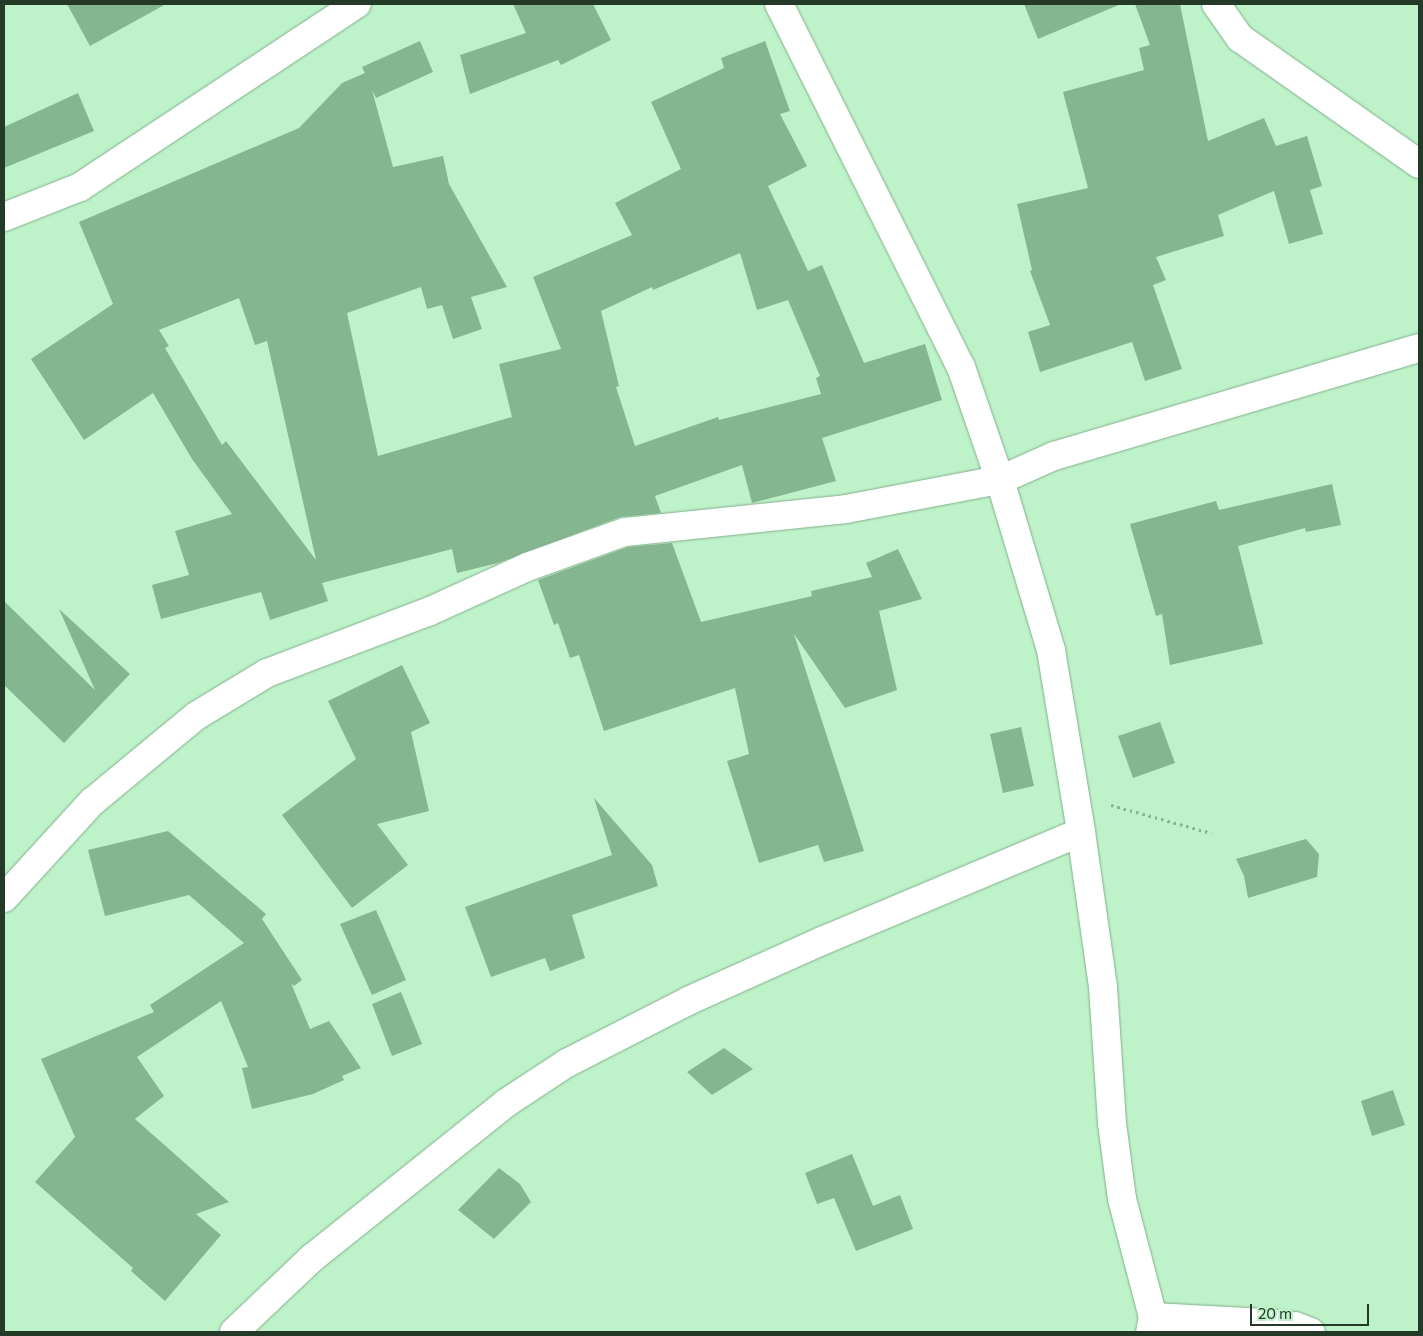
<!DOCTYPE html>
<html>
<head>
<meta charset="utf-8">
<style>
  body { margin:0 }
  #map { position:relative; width:1423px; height:1336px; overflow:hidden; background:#bef3c9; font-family:Commissioner,sans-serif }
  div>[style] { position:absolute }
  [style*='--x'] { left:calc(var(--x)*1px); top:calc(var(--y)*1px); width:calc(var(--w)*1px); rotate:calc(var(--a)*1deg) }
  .building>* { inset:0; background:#84b78f }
  .path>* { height:3px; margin-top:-1.5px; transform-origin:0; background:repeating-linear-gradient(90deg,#88b291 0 2.5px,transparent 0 6.5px) }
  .roads { filter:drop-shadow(0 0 1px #7eb189) drop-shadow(0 0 1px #7eb189) }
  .minor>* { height:28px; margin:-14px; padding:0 14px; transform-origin:14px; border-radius:14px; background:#fff }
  span { translate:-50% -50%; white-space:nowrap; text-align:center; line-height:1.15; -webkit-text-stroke:4px #bef3c9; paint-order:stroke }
  .frame { position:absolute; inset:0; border:5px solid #243928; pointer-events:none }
  .scale { position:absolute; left:1250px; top:1304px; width:119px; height:22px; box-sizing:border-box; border:2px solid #243928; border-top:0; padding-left:6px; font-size:15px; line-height:18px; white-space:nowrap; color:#243928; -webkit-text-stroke:4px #bef3c9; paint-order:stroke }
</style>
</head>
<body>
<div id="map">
  <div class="building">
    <i style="clip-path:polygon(67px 4px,166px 4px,90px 46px)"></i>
    <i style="clip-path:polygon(513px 4px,593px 4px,611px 40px,561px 65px,558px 60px,470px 94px,460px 55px,526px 33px)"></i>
    <i style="clip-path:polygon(1024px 4px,1121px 4px,1038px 39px)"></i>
    <i style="clip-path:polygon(1135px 4px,1180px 4px,1208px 141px,1264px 118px,1276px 146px,1307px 136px,1322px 186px,1310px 190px,1323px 234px,1289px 244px,1274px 191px,1218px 215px,1224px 236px,1156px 257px,1166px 280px,1153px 285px,1182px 369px,1145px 381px,1132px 342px,1040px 372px,1028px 332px,1050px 325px,1030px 271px,1032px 270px,1017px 204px,1088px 188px,1063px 92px,1144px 70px,1139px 48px,1150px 45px)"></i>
    <i style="clip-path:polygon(evenodd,420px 41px,433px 72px,376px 98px,372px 90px,393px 167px,443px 156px,449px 184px,507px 287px,471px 297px,482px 329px,453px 339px,442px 305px,427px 309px,421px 287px,347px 313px,378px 456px,512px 417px,499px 364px,561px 349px,533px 277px,632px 235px,615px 203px,681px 169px,651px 102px,724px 68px,721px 58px,765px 41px,790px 111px,780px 114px,807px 166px,768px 186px,808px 271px,822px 265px,864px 363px,925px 344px,942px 400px,822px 438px,836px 481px,752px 503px,742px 465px,655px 496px,661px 513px,620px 517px,498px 563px,457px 573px,452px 549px,322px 583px,328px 601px,270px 620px,261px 592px,161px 619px,152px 585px,189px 575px,175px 531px,232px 514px,192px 459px,153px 393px,84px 440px,31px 359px,113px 304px,79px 222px,299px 128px,342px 83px,365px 73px,362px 67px,420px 41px,740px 253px,757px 310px,788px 300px,820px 376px,816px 378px,821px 394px,719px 420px,718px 417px,635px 446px,616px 387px,619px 386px,601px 311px,652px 287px,653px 290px,740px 253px,420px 41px,239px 298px,255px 345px,267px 341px,316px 560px,226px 441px,222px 445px,165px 348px,169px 346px,159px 330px,239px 298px)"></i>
    <i style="clip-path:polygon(78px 93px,94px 131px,4px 168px,4px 127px)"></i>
    <i style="clip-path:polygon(1332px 484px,1341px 525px,1306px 532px,1305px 528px,1238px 546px,1263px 644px,1170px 665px,1162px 614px,1156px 616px,1130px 524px,1216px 501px,1219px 510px)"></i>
    <i style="clip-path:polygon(672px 543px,701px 622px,812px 596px,811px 591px,872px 577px,866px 563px,898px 549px,922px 599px,879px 611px,897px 690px,845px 708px,794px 634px,864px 851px,824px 862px,818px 845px,759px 863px,727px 761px,749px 754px,735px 688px,604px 731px,579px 655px,570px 658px,558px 623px,554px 625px,538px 580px,628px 547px)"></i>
    <i style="clip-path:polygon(4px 601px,95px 690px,59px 609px,130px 674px,64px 743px,4px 685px)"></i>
    <i style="clip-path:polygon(402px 665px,430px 723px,411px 732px,429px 811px,377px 824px,408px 865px,352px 908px,282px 815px,356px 759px,328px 701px)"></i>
    <i style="clip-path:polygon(1160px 722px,1175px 763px,1133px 778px,1118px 736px)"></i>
    <i style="clip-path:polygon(1021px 727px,1034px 786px,1003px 793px,990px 734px)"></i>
    <i style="clip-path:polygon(594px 798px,652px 865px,658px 886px,572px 915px,585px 958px,550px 971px,545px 958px,491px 977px,465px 907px,612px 855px)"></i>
    <i style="clip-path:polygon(168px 831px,266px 914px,262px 919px,302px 980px,294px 986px,291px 983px,310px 1029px,329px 1021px,361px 1068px,342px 1076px,344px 1080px,313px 1094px,252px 1109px,242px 1068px,248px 1067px,221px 1001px,137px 1057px,164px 1096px,135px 1119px,229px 1202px,196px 1214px,221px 1235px,165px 1301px,131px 1271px,133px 1268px,35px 1182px,75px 1137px,41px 1059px,154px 1012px,150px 1005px,244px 943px,189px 895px,105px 916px,88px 850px)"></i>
    <i style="clip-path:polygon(1306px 839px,1319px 854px,1317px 877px,1248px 898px,1244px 876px,1236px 859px)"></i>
    <i style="clip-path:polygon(376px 910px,406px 980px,372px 995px,340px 924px)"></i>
    <i style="clip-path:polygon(401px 992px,422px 1044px,392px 1056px,372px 1004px)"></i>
    <i style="clip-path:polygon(724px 1048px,753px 1069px,712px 1095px,687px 1072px)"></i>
    <i style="clip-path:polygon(1393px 1090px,1405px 1125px,1372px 1136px,1361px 1101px)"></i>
    <i style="clip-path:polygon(852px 1154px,873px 1206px,900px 1195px,913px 1229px,856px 1251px,834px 1198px,817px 1204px,805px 1173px)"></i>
    <i style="clip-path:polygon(499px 1168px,520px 1184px,531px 1202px,494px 1239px,458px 1210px)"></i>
  </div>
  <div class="path">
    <i style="--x:1111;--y:805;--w:104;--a:15.6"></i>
  </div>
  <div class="roads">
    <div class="minor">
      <i style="--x:779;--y:4;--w:406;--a:63.4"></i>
      <i style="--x:961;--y:367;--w:120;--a:71"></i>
      <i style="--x:1000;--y:480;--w:177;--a:73.3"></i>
      <i style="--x:1051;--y:650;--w:184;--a:80.6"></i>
      <i style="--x:1081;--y:832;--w:157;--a:81.9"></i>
      <i style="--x:1103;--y:987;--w:136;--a:86.2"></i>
      <i style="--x:1112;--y:1123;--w:77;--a:82.5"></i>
      <i style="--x:1122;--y:1199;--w:122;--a:75.3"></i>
      <i style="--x:1153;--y:1317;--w:15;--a:101"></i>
      <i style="--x:1216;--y:4;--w:42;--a:54.8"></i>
      <i style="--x:1240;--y:38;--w:219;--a:35.1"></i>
      <i style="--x:4;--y:217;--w:82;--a:-21.5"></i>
      <i style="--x:80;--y:187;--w:332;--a:-33.5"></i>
      <i style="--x:4;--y:898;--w:130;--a:-47.5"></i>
      <i style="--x:92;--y:802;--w:135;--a:-39.6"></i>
      <i style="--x:196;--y:716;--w:83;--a:-31.2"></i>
      <i style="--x:267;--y:673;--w:172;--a:-20.8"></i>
      <i style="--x:428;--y:612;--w:109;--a:-24.4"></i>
      <i style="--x:527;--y:567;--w:104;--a:-19.7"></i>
      <i style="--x:625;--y:532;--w:222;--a:-5.9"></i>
      <i style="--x:846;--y:509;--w:157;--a:-10.7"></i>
      <i style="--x:1000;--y:480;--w:59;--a:-24"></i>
      <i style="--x:1054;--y:456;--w:381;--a:-16.5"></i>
      <i style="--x:1153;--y:1317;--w:112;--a:3.1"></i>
      <i style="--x:1265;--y:1323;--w:30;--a:6"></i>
      <i style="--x:1295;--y:1326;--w:17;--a:21"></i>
      <i style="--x:234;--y:1332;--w:108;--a:-43.5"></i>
      <i style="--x:312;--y:1258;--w:248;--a:-38.6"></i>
      <i style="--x:506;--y:1103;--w:73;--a:-33.3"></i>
      <i style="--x:567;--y:1063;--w:138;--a:-27.1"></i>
      <i style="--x:690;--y:1000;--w:145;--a:-24.1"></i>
      <i style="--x:822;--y:941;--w:281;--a:-22.8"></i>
    </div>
  </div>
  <div class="frame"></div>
  <div class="scale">20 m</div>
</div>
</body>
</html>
